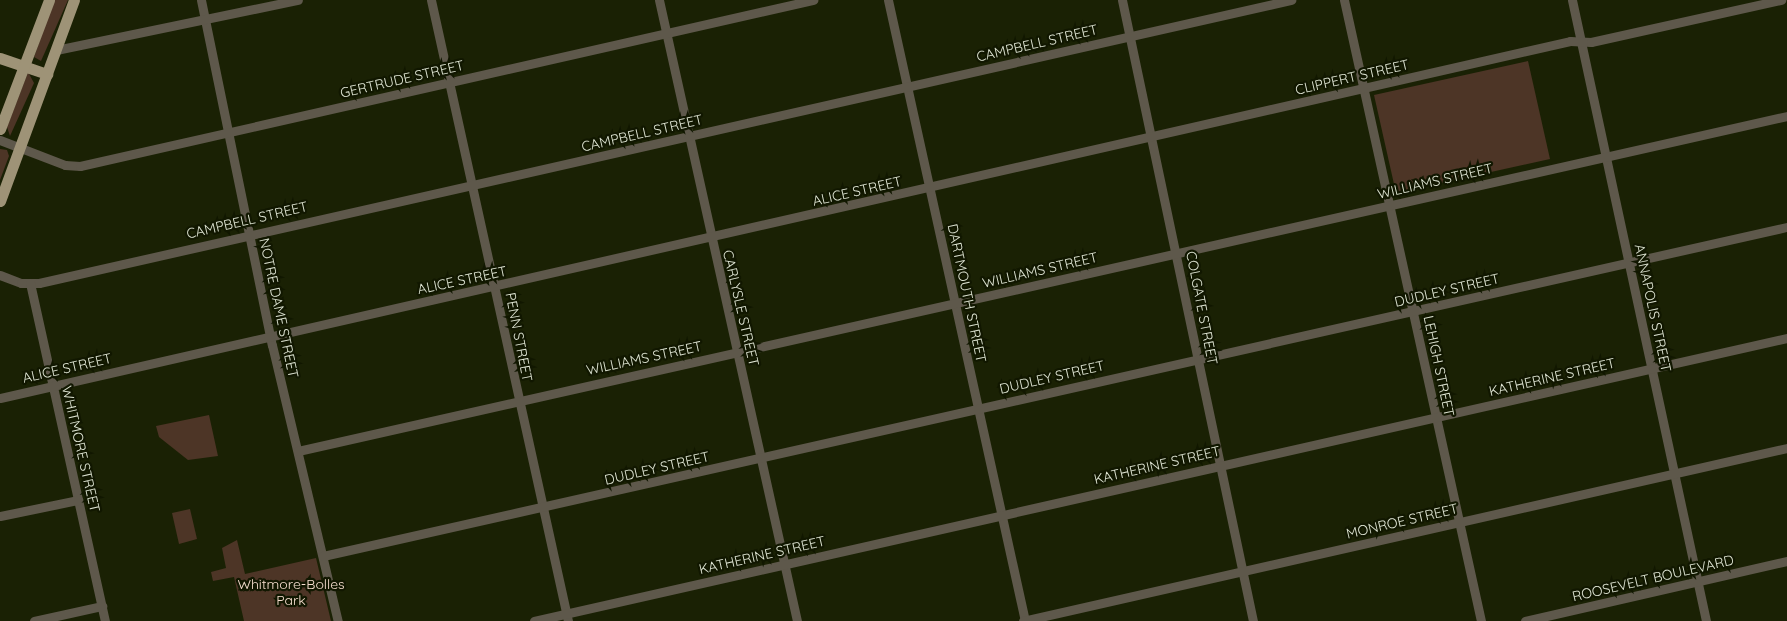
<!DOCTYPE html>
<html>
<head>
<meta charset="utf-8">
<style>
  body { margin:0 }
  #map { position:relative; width:1787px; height:621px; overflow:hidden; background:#1a2104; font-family:Quicksand,sans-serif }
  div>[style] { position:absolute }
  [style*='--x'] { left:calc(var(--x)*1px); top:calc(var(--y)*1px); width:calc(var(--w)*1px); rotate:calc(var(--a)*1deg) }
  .green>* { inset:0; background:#4d3526 }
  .minor>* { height:9px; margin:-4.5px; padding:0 4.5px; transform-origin:4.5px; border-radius:4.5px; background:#5e584b }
  .major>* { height:11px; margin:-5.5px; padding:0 5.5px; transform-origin:5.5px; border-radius:5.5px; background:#9e9377 }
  span { translate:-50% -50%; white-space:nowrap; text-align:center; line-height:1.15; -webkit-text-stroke:4.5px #111700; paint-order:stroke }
  .street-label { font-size:14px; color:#e0e6d4 }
  .park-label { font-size:14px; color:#f7dfcf }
</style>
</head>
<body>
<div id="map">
  <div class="green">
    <i style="clip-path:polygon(54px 0,68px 0,41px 61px,34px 57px)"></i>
    <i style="clip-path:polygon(1528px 61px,1550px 159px,1396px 193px,1374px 95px)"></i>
    <i style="clip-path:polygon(28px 72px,34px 83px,10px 136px,7px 127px)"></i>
    <i style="clip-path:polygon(0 149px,7px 150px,9px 156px,0 180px)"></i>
    <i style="clip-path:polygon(209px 415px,218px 456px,188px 460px,159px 437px,156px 426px)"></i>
    <i style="clip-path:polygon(190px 509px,197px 539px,179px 544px,172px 513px)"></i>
    <i style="clip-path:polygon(237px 540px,245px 574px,316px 558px,331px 621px,244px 621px,234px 577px,213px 581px,211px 572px,226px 568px,222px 548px)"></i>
  </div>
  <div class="minor">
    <i style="--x:201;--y:0;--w:352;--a:78.4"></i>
    <i style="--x:272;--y:345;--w:284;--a:76.6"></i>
    <i style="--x:431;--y:0;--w:636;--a:77.56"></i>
    <i style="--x:659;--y:0;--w:636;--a:77.47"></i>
    <i style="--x:888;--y:0;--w:636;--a:77.56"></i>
    <i style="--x:1122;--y:0;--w:635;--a:78.09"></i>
    <i style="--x:1344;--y:0;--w:636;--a:77.56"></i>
    <i style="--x:1572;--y:0;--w:635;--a:77.82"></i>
    <i style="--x:56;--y:50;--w:247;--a:-11.7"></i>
    <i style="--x:0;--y:140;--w:70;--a:21"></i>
    <i style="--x:65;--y:165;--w:15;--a:4"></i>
    <i style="--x:80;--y:166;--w:752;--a:-12.76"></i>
    <i style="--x:0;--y:275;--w:22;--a:21"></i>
    <i style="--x:21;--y:283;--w:18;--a:0"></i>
    <i style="--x:39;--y:283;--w:1284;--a:-12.74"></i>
    <i style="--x:30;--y:283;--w:346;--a:77.5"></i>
    <i style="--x:0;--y:398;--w:1610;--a:-12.81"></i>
    <i style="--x:1570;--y:41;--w:21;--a:3"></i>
    <i style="--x:1591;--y:42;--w:195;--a:-12.5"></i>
    <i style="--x:298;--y:451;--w:1526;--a:-12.68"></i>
    <i style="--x:0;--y:516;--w:80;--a:-11.6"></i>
    <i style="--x:323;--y:556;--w:1501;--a:-12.67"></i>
    <i style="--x:34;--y:621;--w:70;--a:-12.4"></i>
    <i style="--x:534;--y:621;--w:1285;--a:-12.73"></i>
    <i style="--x:1023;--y:621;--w:783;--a:-12.76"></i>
    <i style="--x:1525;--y:621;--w:269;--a:-12.9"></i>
  </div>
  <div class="major">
    <i style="--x:0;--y:58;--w:50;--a:18.8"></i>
    <i style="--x:0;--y:129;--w:138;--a:-69.2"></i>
    <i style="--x:0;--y:201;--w:214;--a:-69.8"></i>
  </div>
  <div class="street-label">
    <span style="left:1037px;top:43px;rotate:-13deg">CAMPBELL STREET</span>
    <span style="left:1352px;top:77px;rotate:-13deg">CLIPPERT STREET</span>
    <span style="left:402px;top:79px;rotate:-13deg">GERTRUDE STREET</span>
    <span style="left:642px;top:133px;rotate:-13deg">CAMPBELL STREET</span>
    <span style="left:1435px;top:181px;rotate:-13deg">WILLIAMS STREET</span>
    <span style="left:857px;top:191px;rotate:-13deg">ALICE STREET</span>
    <span style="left:247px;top:220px;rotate:-13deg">CAMPBELL STREET</span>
    <span style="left:1040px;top:270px;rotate:-13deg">WILLIAMS STREET</span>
    <span style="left:462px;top:280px;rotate:-12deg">ALICE STREET</span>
    <span style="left:1447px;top:290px;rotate:-13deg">DUDLEY STREET</span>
    <span style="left:967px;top:293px;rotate:78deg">DARTMOUTH STREET</span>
    <span style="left:279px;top:308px;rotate:78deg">NOTRE DAME STREET</span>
    <span style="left:741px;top:308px;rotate:77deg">CARLYSLE STREET</span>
    <span style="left:1202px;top:308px;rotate:79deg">COLGATE STREET</span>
    <span style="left:1653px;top:308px;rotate:78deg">ANNAPOLIS STREET</span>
    <span style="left:519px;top:337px;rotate:79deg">PENN STREET</span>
    <span style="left:644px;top:358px;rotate:-12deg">WILLIAMS STREET</span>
    <span style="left:1439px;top:366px;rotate:78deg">LEHIGH STREET</span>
    <span style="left:67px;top:368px;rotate:-13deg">ALICE STREET</span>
    <span style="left:1052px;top:377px;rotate:-13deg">DUDLEY STREET</span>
    <span style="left:1552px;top:377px;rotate:-13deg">KATHERINE STREET</span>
    <span style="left:81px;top:449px;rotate:77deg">WHITMORE STREET</span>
    <span style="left:1157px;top:465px;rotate:-13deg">KATHERINE STREET</span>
    <span style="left:657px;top:468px;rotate:-13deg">DUDLEY STREET</span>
    <span style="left:1402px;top:521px;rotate:-13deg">MONROE STREET</span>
    <span style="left:762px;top:555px;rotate:-13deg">KATHERINE STREET</span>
    <span style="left:1653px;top:578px;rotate:-13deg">ROOSEVELT BOULEVARD</span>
  </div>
  <div class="park-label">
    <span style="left:291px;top:592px">Whitmore-Bolles<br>Park</span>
  </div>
</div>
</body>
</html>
